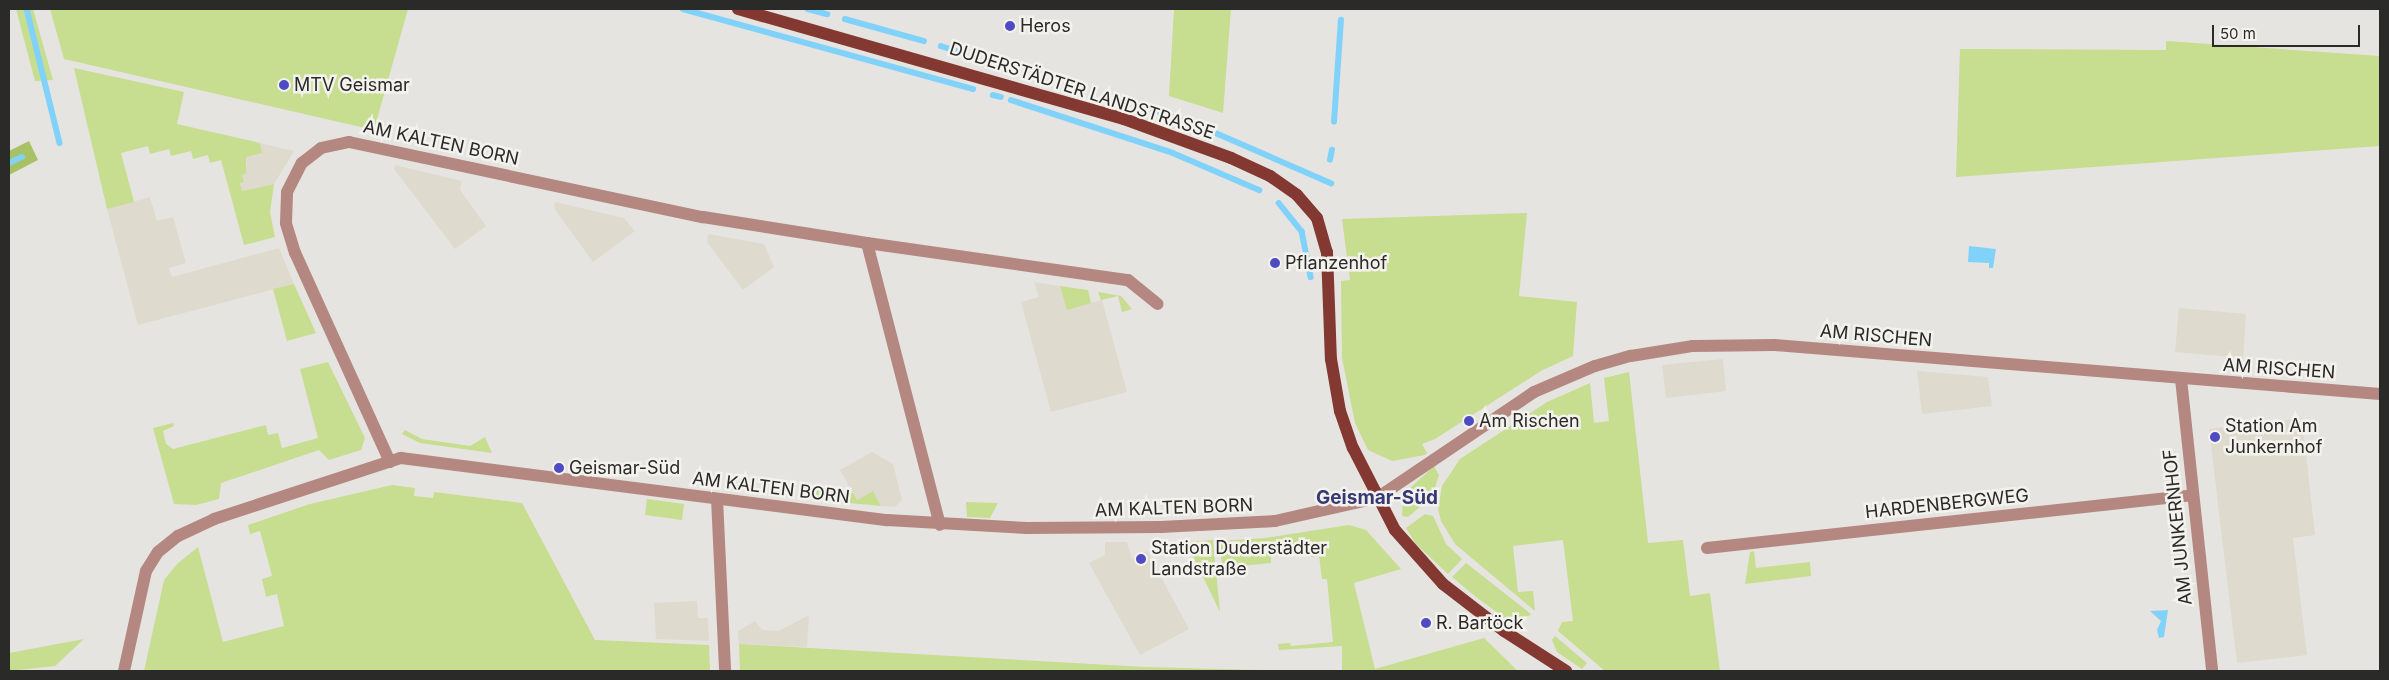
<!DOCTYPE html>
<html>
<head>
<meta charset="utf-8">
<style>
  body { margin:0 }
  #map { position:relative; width:2389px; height:680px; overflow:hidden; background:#e6e4e0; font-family:Inter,sans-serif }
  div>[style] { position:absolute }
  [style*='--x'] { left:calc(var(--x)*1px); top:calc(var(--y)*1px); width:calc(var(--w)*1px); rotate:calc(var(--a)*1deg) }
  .built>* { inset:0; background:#dedace }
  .green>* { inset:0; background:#c7dd90 }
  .forest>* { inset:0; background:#a8c164 }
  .water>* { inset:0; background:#81d2fb }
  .stream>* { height:5.5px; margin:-2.75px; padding:0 2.75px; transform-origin:2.75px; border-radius:2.75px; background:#81d2fb }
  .minor>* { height:12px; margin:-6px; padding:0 6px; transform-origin:6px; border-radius:6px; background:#b48881 }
  .major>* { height:12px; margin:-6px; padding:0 6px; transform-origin:6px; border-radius:6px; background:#833931 }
  .dots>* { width:14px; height:14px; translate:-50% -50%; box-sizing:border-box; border:2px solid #f3f2ed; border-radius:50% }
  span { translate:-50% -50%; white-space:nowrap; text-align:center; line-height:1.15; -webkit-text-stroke:5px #f3f2ed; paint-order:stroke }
  .poi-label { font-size:18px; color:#2a2a28 }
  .left { translate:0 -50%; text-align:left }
  .street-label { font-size:18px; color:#2a2a28 }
  .neighbourhood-label { font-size:19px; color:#373974; font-weight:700 }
  .frame { position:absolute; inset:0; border:10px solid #2a2a28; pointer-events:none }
  .scale { position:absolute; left:2212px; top:25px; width:148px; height:22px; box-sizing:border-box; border:2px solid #2a2a28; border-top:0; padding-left:6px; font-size:15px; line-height:18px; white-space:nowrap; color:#2a2a28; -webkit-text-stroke:4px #f3f2ed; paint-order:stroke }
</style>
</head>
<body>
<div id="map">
  <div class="built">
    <i style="clip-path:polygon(260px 143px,294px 151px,274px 184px,242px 191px,240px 183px,244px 166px,247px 165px,246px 157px,262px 153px)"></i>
    <i style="clip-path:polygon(395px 165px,462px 181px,460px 190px,486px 226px,455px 249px,394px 169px)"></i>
    <i style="clip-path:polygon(150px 197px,157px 221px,173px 217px,186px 263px,169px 268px,172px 277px,279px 248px,294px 284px,138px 325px,107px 209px)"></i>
    <i style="clip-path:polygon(555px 202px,624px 218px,635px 231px,593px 262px,554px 208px)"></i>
    <i style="clip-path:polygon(708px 234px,764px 244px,774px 267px,743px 290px,707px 242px)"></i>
    <i style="clip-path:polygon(1034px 282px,1060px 286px,1067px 309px,1102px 300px,1127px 392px,1051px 412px,1021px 302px,1039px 297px)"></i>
    <i style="clip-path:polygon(2179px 308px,2246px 314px,2243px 358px,2175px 352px)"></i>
    <i style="clip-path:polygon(1723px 359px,1726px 391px,1666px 398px,1662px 365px)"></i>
    <i style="clip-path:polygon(1917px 371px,1988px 377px,1992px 406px,1922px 414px)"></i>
    <i style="clip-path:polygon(2302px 418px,2315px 535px,2293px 538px,2307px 655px,2237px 663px,2209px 429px)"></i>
    <i style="clip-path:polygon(872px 452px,893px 464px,902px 500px,895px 507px,881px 506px,873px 491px,857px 500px,840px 470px)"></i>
    <i style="clip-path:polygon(1105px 542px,1127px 542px,1132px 559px,1147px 551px,1189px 629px,1140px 655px,1089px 563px,1105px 555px)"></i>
    <i style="clip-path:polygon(697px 601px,698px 618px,708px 618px,709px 641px,656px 639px,654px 603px)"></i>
    <i style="clip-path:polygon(809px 615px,807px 647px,739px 644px,738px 631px,755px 621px,762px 630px,779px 631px)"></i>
  </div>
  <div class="green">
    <i style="clip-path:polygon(16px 9px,33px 9px,53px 80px,35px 81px)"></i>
    <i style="clip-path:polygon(50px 9px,408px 9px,374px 130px,64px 59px)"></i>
    <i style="clip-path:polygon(1174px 9px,1231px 9px,1223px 113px,1169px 96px)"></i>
    <i style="clip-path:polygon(2166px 41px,2380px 56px,2380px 146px,1956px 177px,1960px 49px,2166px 50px)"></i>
    <i style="clip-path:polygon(74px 68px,184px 92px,177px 124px,260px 143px,262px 153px,246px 157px,246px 173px,242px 175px,244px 182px,240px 183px,242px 191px,274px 184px,270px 212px,275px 237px,244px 245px,221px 160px,210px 163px,208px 155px,193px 159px,191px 151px,171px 156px,169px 149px,150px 154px,148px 146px,121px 153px,134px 202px,107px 209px)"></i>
    <i style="clip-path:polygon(1527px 213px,1519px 296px,1577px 302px,1573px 356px,1541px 371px,1435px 439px,1422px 444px,1427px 453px,1425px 455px,1392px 461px,1368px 450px,1355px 423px,1342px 358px,1341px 281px,1350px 280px,1342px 219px)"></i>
    <i style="clip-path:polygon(294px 284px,316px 333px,287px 341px,273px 289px)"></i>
    <i style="clip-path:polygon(1060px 286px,1088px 290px,1091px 303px,1067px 310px)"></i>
    <i style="clip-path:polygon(1098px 292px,1121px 296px,1132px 309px,1122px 312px,1118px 296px,1101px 300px)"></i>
    <i style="clip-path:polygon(328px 362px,365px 438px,361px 450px,329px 460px,319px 450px,221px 483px,219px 499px,196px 505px,174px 504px,153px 428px,173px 423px,174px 426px,163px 431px,166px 444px,173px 449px,266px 425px,268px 435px,278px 433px,282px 448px,318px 438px,300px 369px)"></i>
    <i style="clip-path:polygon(1629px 372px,1648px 543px,1683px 540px,1690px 596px,1710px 593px,1720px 671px,1605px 671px,1558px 631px,1562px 622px,1573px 621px,1563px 540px,1513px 546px,1518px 592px,1533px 591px,1535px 611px,1455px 544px,1441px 521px,1438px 509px,1442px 486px,1460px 459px,1547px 402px,1590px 383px,1594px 423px,1609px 421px,1604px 378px)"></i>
    <i style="clip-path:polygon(405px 430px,422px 439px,470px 446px,485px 437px,492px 453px,420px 443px,402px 434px)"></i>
    <i style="clip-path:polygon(1434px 466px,1439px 475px,1432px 497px,1408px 517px,1402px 516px,1403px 500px,1409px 489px)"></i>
    <i style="clip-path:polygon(392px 485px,415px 488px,414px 496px,433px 498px,434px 492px,522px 503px,595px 640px,709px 645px,710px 671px,144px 671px,164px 580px,177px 564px,198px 547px,223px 642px,284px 626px,277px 594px,266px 597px,262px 579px,272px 576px,260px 531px,250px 534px,248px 525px,310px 504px)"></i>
    <i style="clip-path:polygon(802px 489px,853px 493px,857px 500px,873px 491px,881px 506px,808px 499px)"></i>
    <i style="clip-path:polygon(647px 499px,684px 504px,682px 520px,645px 515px)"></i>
    <i style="clip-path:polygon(966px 502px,998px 503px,990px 518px,967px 517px)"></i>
    <i style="clip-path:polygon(1425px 514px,1433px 516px,1446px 544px,1462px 559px,1448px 574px,1416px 544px,1406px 528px)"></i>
    <i style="clip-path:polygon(1349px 525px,1366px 530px,1401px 569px,1354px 583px,1375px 669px,1484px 638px,1518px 671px,1342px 671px,1342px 646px,1279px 650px,1278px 644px,1290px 643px,1291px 646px,1333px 642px,1327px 579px,1322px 579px,1319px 556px,1311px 557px,1310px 552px,1271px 556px,1271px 563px,1222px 568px,1220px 541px,1265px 538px)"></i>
    <i style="clip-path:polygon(1213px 540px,1220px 612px,1186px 542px)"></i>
    <i style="clip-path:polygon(1754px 551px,1756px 568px,1810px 562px,1811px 576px,1745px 584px,1750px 552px)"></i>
    <i style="clip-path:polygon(1466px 563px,1531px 614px,1526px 619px,1509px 621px,1476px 597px,1452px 577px)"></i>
    <i style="clip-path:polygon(1555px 636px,1587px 663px,1582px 669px,1557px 652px,1552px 640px)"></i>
    <i style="clip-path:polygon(84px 639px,55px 666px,9px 671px,9px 653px)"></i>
    <i style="clip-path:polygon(739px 644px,1145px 667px,1301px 671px,740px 671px)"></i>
  </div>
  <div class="forest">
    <i style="clip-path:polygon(29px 141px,38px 160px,9px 175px,9px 151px)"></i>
  </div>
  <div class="water">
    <i style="clip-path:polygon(1969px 246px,1996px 249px,1993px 268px,1989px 268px,1989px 263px,1968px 262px)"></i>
    <i style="clip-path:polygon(2168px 610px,2164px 637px,2159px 638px,2157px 630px,2161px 621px,2150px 611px)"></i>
  </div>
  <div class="stream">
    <i style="--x:27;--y:9;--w:138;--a:76.2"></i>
    <i style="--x:683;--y:9;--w:301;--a:15.4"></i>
    <i style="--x:808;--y:9;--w:20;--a:15"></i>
    <i style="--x:845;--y:19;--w:82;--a:15.6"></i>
    <i style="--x:941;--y:46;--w:25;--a:18"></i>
    <i style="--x:993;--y:95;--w:8;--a:14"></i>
    <i style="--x:1011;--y:100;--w:170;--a:18.1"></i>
    <i style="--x:1173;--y:153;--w:94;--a:23.3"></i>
    <i style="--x:1145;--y:106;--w:41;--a:21.5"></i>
    <i style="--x:1334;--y:122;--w:102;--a:-86.1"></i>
    <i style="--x:1202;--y:127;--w:141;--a:23.5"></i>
    <i style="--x:1330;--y:160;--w:10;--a:-79"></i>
    <i style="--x:9;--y:163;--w:14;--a:-25"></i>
    <i style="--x:1279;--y:203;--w:36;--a:51"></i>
    <i style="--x:1302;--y:231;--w:47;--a:78.9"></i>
  </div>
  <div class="minor">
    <i style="--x:867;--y:243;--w:264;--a:8.1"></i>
    <i style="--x:1128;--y:280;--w:38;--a:39"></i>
    <i style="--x:2181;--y:379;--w:294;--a:83.9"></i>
    <i style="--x:390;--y:462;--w:230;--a:-114.4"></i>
    <i style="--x:295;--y:253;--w:31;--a:-107"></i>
    <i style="--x:286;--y:223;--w:31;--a:-88"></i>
    <i style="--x:287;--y:192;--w:33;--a:-63"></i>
    <i style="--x:302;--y:163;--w:24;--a:-38"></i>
    <i style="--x:321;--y:148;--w:29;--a:-12"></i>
    <i style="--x:349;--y:142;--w:362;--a:12"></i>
    <i style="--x:703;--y:217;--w:166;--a:9"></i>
    <i style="--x:867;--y:243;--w:291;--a:75.5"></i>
    <i style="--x:717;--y:499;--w:172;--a:87.3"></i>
    <i style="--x:1707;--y:548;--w:487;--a:-6.2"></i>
    <i style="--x:124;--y:671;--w:102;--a:-77.6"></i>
    <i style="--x:146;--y:571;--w:22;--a:-58"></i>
    <i style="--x:158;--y:552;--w:26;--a:-39"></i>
    <i style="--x:178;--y:536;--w:40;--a:-25"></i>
    <i style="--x:214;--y:519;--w:197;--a:-18.1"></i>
    <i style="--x:401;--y:458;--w:490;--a:7.3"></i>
    <i style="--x:887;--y:520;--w:140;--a:3.3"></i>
    <i style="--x:1027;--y:528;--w:134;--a:-0.4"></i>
    <i style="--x:1161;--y:527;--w:114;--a:-3"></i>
    <i style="--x:1275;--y:521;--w:105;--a:-12.7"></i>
    <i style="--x:1377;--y:498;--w:189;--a:-34"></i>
    <i style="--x:1534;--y:392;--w:66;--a:-23.1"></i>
    <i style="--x:1595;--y:366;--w:37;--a:-16"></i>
    <i style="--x:1631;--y:356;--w:63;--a:-9.2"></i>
    <i style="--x:1693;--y:346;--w:82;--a:-0.7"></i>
    <i style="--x:1775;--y:345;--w:607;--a:4.63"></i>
  </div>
  <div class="major">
    <i style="--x:738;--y:9;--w:401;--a:15.9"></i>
    <i style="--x:1124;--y:119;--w:114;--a:20"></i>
    <i style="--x:1231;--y:158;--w:43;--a:24.8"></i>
    <i style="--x:1270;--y:176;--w:33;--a:35"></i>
    <i style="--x:1297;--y:195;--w:30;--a:49"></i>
    <i style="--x:1317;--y:218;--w:35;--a:74"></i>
    <i style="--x:1327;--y:252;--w:107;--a:87.9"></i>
    <i style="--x:1331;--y:359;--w:53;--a:80.2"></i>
    <i style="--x:1340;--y:411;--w:39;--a:71"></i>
    <i style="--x:1353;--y:448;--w:92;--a:62.9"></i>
    <i style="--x:1395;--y:530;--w:72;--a:48.4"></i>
    <i style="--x:1443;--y:584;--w:77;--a:37.6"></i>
    <i style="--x:1504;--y:631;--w:74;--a:32.8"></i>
  </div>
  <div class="dots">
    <i style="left:1010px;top:26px;background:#4f4bc2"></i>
    <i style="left:284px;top:85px;background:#4f4bc2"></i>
    <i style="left:1275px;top:263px;background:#4f4bc2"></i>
    <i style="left:1469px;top:421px;background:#4f4bc2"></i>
    <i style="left:2215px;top:437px;background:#4f4bc2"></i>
    <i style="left:559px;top:468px;background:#4f4bc2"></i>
    <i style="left:1141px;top:559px;background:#4f4bc2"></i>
    <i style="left:1426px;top:623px;background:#4f4bc2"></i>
  </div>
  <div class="poi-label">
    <span class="left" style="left:1020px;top:26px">Heros</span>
    <span class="left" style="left:294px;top:85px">MTV Geismar</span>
    <span class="left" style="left:1285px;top:263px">Pflanzenhof</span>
    <span class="left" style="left:1479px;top:421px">Am Rischen</span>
    <span class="left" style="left:2225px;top:437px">Station Am<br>Junkernhof</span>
    <span class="left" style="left:569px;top:468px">Geismar-Süd</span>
    <span class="left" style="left:1151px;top:559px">Station Duderstädter<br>Landstraße</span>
    <span class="left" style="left:1436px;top:623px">R. Bartöck</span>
  </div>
  <div class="street-label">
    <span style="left:1082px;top:91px;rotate:18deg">DUDERSTÄDTER LANDSTRASSE</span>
    <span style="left:441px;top:143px;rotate:12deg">AM KALTEN BORN</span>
    <span style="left:1876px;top:336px;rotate:5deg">AM RISCHEN</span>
    <span style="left:2279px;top:369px;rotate:4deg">AM RISCHEN</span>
    <span style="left:771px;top:488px;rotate:7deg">AM KALTEN BORN</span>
    <span style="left:1947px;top:504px;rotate:-6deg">HARDENBERGWEG</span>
    <span style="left:1174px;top:508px;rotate:-2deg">AM KALTEN BORN</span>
    <span style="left:2178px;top:527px;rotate:-96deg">AM JUNKERNHOF</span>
  </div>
  <div class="neighbourhood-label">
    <span style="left:1377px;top:498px">Geismar-Süd</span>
  </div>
  <div class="frame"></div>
  <div class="scale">50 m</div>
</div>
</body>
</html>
